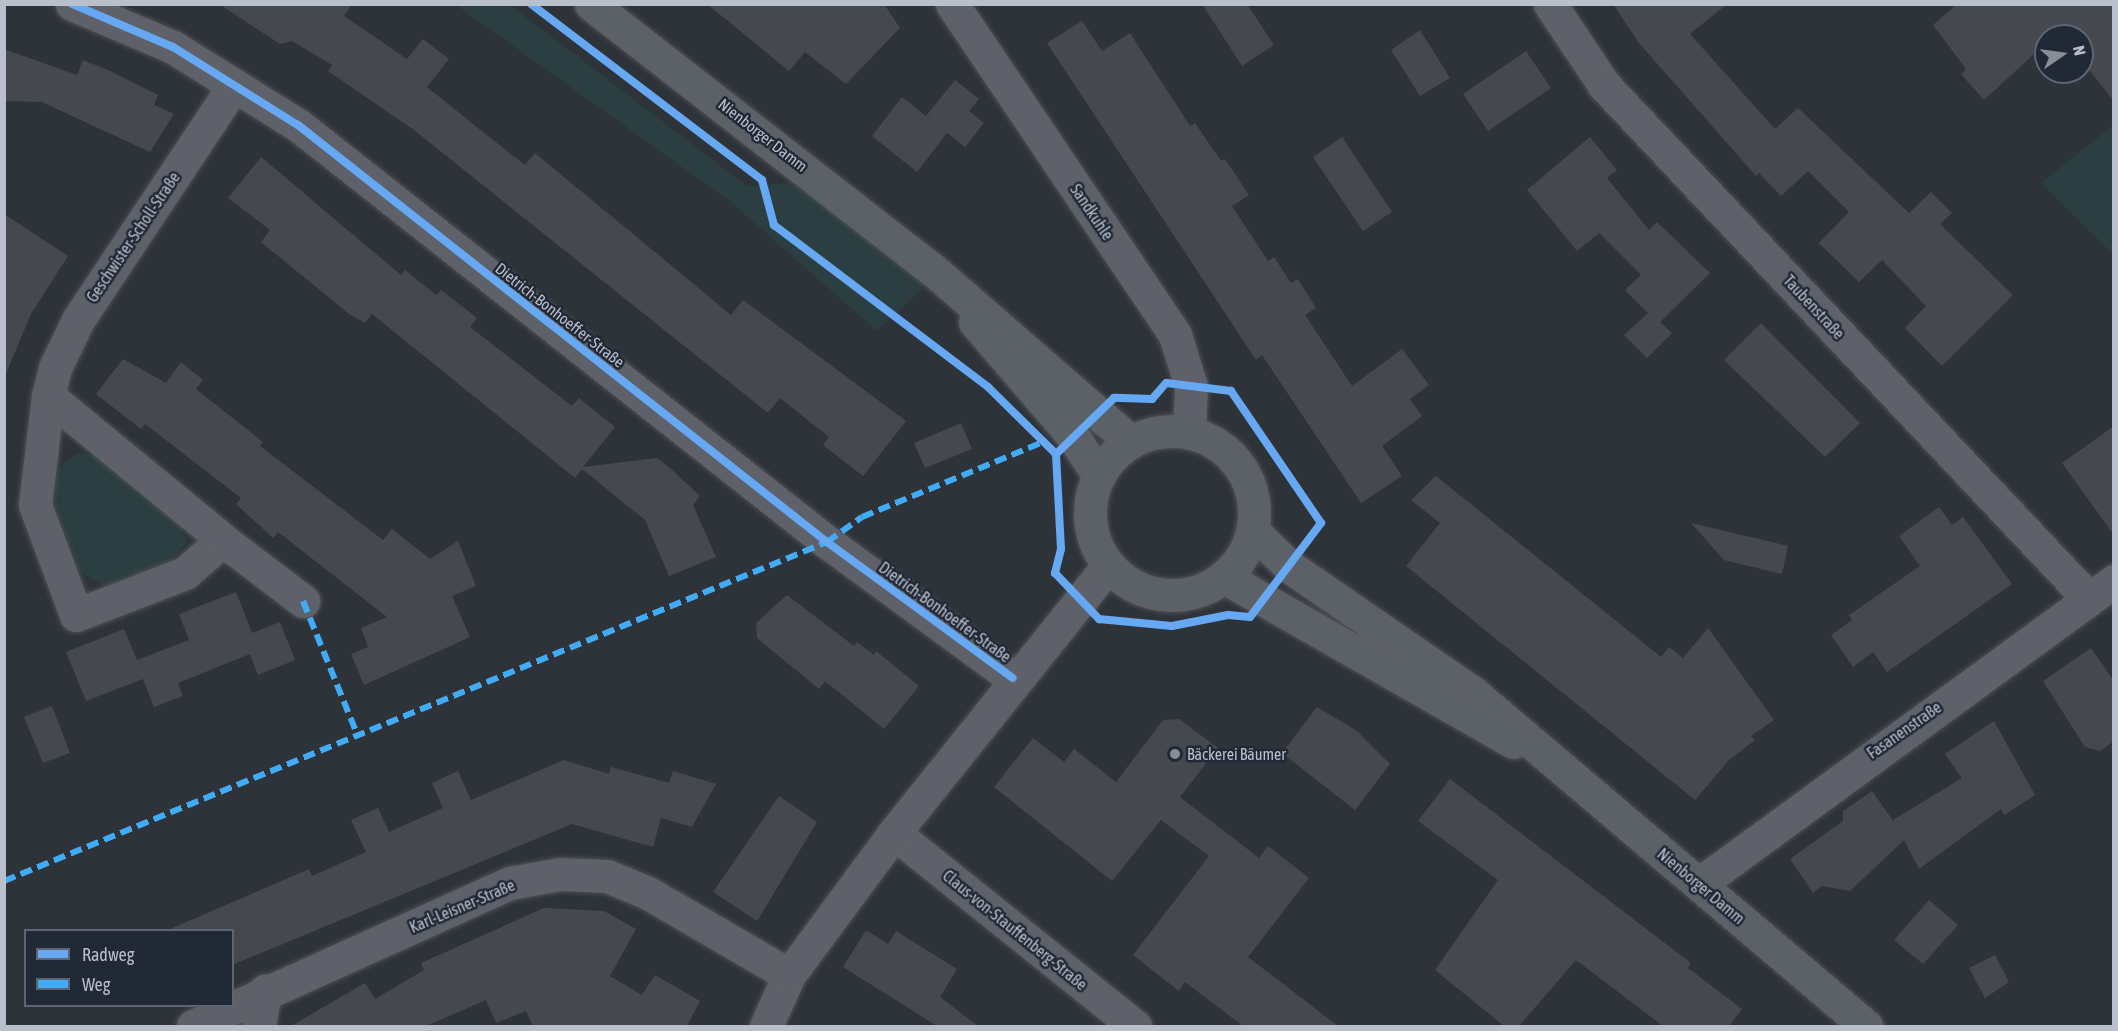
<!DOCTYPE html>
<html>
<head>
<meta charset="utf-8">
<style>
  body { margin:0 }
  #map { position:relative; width:2118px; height:1031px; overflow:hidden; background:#2e333a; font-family:"Asap Condensed",sans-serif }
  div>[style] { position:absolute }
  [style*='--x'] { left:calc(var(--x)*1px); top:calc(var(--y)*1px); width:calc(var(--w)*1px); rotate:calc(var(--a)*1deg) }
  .green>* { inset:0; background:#2b3e41 }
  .building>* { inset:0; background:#45494f }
  .roads { filter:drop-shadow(0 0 2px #4c4f55) drop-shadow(0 0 2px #4c4f55) }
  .street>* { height:33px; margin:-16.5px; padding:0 16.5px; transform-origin:16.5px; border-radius:16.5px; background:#5e6169 }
  .secondary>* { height:33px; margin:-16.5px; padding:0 16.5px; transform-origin:16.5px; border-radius:16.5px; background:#5c6067 }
  .secondary>.ring { margin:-16.5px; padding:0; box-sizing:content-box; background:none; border:33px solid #5c6067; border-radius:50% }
  .quiet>* { height:6px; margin-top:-3px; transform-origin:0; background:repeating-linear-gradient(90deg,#42abf6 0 12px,transparent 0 18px) }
  .cycleway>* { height:8px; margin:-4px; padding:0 4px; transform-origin:4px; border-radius:4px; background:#66a8f1 }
  .dots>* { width:16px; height:16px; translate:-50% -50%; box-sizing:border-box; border:3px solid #212936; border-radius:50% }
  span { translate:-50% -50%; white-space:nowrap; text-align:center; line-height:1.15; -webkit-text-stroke:5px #212936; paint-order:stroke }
  .street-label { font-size:16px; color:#b9bfcb }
  .poi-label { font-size:16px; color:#b9bfcb }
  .left { translate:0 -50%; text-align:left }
  .frame { position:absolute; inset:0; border:6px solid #b9bfcb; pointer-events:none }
  .legend { position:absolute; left:24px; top:929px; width:210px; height:78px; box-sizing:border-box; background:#212936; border:2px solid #5e6572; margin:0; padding:8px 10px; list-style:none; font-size:18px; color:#b9bfcb }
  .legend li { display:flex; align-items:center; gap:12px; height:30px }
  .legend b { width:30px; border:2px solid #5e6572 }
  .north { position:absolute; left:2034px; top:24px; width:60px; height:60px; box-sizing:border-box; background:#212936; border:2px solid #5e6572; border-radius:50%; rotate:77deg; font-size:16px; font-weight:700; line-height:24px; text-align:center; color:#b9bfcb }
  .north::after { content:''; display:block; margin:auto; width:21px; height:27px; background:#888e98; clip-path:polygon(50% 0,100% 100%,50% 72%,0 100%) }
</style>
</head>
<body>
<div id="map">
  <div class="green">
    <i style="clip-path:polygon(456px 5px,510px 5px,747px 186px,791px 183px,929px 282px,877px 331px,731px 202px)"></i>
    <i style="clip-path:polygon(2113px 125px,2113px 254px,2041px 183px)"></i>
    <i style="clip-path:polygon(77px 453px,100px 457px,177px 519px,187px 542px,170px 562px,108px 588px,80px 572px,56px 506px,55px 471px)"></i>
  </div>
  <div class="building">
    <i style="clip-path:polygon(219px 4px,352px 4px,344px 16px,407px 59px,423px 39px,449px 59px,427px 87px,483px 132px,525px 165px,535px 153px,731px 315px,743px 300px,906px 421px,863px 476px,823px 445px,829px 437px,780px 398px,768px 413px,414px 130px,328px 71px,332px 65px,292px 41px,280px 44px)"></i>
    <i style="clip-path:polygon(707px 4px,884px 4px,900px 28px,846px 84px,805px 52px,789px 71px)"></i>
    <i style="clip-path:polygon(1202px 4px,1247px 4px,1274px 45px,1242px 66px)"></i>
    <i style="clip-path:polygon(1613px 4px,1727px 4px,1690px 34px,1775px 129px,1798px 108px,1909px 213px,1931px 192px,1952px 213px,1940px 224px,2013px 295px,1942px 366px,1905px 328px,1926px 306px,1882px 260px,1859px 282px,1819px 243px,1849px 212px,1808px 171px,1781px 196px,1759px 173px,1756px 176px,1639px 43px)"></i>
    <i style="clip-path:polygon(1957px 4px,2114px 4px,2114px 101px,2082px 61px,2082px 36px,2059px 31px,2046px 36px,2046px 43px,1984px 100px,1961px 74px,1966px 69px,1933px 25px)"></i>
    <i style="clip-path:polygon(1082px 21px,1102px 51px,1130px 33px,1190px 126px,1195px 123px,1221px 161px,1225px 159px,1249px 195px,1232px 206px,1268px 261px,1274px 257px,1291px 283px,1298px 279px,1316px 308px,1305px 315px,1352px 386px,1402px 349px,1429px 385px,1410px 399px,1422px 416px,1382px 446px,1402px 476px,1361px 503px,1262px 355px,1256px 360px,1047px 43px)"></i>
    <i style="clip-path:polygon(1420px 30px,1450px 78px,1420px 96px,1391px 50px)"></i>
    <i style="clip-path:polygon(4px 49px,77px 75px,83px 60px,108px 70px,158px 95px,154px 105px,174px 114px,150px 152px,42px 102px,4px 101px)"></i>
    <i style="clip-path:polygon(1526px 51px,1551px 88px,1488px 131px,1463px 94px)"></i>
    <i style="clip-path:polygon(955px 80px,979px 99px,969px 111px,984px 123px,965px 147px,947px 133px,917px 172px,872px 136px,902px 97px,938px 126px,926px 116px)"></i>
    <i style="clip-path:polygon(1342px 137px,1392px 212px,1363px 231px,1313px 157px)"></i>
    <i style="clip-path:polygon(1590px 137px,1617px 170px,1607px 178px,1649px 230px,1657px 222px,1710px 273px,1660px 322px,1672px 333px,1647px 358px,1624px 335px,1648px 313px,1625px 290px,1641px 275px,1599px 233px,1577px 251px,1527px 190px)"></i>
    <i style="clip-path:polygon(261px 157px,401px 275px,405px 270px,436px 295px,441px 290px,477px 318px,470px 327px,572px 406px,579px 398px,615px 427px,583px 467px,657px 458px,671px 469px,700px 496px,693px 505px,716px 557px,669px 576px,645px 520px,582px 469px,575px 478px,372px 314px,365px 323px,349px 314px,261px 242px,270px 230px,228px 198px)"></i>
    <i style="clip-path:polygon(4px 214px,68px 256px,31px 314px,5px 376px)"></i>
    <i style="clip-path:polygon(1761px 323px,1860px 423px,1825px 457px,1724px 360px)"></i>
    <i style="clip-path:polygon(123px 359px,166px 383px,181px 362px,203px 380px,196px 389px,263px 442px,260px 446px,383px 540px,392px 529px,430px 559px,458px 541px,476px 586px,452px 596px,470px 637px,364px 685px,351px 654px,368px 647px,361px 628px,387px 617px,278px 532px,273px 538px,236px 504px,241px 498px,145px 424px,141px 429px,96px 394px)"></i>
    <i style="clip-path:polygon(961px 423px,972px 449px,925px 468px,914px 443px)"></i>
    <i style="clip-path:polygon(2114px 426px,2114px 535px,2062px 463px)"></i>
    <i style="clip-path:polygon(1436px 476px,1661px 657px,1669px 647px,1683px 658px,1708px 628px,1774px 720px,1751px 736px,1755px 740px,1729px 760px,1695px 800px,1406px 566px,1440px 523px,1411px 500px)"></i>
    <i style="clip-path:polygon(1939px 507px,1952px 525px,1963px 517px,2012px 584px,1887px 672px,1873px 652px,1853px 667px,1831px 635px,1852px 620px,1849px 615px,1920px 566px,1899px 536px)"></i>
    <i style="clip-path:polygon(1691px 523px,1788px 546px,1782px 574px,1724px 560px)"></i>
    <i style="clip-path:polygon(236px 592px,252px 633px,280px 622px,295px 660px,258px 675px,250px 654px,178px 683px,183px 696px,154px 707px,143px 679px,86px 701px,66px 652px,124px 629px,137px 660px,189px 640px,179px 614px)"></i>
    <i style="clip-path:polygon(787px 595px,854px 646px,857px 642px,874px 655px,876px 651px,919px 686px,884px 729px,825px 681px,819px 689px,757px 638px,756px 623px)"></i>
    <i style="clip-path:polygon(2091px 648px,2114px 681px,2114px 741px,2100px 751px,2085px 747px,2043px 681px)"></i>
    <i style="clip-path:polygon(52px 706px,70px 753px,43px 763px,24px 717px)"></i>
    <i style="clip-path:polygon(1317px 707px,1357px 731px,1390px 764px,1355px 810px,1282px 753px)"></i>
    <i style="clip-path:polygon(1179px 719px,1218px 748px,1180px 797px,1259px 858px,1268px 846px,1309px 878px,1248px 957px,1338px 1026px,1243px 1026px,1185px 982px,1179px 991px,1133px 955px,1209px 856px,1161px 820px,1112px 881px,994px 787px,1033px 738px,1064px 762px,1074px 749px,1116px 782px,1163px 720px)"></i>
    <i style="clip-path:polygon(1994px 721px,2035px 795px,2004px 815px,2001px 809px,1919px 869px,1904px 840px,1850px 891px,1822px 886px,1813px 893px,1790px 859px,1843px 821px,1843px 811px,1872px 791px,1898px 828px,1893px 820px,1962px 778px,1945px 754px)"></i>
    <i style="clip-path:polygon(564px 760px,609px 774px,611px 767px,669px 783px,673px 771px,716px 784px,692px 827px,661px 818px,653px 847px,572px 824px,232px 965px,232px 930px,168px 930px,309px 869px,312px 876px,366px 852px,351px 820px,378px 808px,389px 832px,443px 808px,432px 783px,458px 771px,471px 800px)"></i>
    <i style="clip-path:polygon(1450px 779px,1691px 963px,1688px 968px,1742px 1009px,1729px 1026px,1663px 1026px,1576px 960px,1519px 1026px,1504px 1026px,1435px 970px,1498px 880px,1418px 821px)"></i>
    <i style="clip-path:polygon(779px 796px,817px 822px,757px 921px,713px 892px)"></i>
    <i style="clip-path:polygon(1929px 900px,1958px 925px,1923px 964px,1894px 940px)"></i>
    <i style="clip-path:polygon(544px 908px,604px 911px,636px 929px,610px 976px,642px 995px,655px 975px,700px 1001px,688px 1024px,693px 1026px,533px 1026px,526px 1011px,496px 1023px,486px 1000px,426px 1026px,291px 1026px,365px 983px,375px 999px,424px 970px,421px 963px)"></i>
    <i style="clip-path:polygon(866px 930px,888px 944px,896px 931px,957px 969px,940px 997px,978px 1026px,937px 1026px,843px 967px)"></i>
    <i style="clip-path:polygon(1995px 955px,2009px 982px,1985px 998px,1969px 968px)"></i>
  </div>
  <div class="roads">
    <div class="street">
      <i style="--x:72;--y:4;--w:110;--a:23.1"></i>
      <i style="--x:173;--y:47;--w:147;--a:32"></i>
      <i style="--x:298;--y:125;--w:674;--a:38.25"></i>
      <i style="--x:827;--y:542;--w:230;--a:36.2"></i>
      <i style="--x:952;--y:4;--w:399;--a:56"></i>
      <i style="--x:1175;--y:335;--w:53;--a:72.6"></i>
      <i style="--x:1191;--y:386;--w:47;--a:92.4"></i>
      <i style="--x:1550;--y:4;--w:97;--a:56.3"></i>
      <i style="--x:1604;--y:85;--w:707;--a:46.66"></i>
      <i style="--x:48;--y:396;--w:227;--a:39.4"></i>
      <i style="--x:223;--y:540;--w:50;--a:139"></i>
      <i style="--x:185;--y:573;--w:117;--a:158.9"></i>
      <i style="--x:76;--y:615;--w:117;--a:-110.4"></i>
      <i style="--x:35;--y:505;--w:110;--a:-83.2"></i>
      <i style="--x:48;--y:396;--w:29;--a:-76"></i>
      <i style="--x:55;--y:368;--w:53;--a:-64.4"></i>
      <i style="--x:78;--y:320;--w:282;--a:-56.4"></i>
      <i style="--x:223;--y:540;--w:101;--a:37.3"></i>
      <i style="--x:894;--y:833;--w:309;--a:38.7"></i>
      <i style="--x:1699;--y:884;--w:514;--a:-36.13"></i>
      <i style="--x:193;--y:1026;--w:348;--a:-24.3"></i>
      <i style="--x:510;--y:883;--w:51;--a:-10.2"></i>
      <i style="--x:560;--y:874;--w:47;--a:2.4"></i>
      <i style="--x:607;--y:876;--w:44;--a:22.5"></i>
      <i style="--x:648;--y:893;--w:163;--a:30.2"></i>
      <i style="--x:259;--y:1026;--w:36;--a:-80"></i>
      <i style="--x:766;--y:1026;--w:56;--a:-65.7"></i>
      <i style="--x:789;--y:975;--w:177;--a:-53.5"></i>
      <i style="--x:894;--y:833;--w:342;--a:-51.3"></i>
    </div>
    <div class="secondary">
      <i style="--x:591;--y:4;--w:432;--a:37.9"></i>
      <i style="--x:932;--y:269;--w:264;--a:41"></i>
      <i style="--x:975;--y:322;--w:149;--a:49.4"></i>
      <i style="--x:1072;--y:435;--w:49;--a:56.6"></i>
      <i class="ring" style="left:1090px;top:431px;width:131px;height:131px"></i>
      <i style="--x:1253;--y:531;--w:52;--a:44.2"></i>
      <i style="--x:1290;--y:567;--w:221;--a:34.5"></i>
      <i style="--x:1472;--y:692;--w:517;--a:40.29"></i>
      <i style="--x:1224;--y:577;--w:333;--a:29.7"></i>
    </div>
  </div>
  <div class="quiet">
    <i style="--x:303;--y:601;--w:144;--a:67.9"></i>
    <i style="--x:4;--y:881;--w:890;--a:-22.39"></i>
    <i style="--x:827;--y:542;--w:43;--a:-35.5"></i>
    <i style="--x:862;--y:517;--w:196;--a:-22.5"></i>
  </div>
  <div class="cycleway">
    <i style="--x:72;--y:4;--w:110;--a:23.1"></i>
    <i style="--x:173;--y:47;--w:147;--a:32"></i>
    <i style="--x:298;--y:125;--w:674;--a:38.25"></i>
    <i style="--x:827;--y:542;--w:230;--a:36.2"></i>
    <i style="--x:531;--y:4;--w:290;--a:37.3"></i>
    <i style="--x:762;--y:180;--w:47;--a:75.1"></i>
    <i style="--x:774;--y:225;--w:268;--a:37.1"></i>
    <i style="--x:988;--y:387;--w:95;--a:44.6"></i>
    <i style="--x:1056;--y:454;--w:95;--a:87"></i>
    <i style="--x:1061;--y:549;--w:25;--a:104"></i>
    <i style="--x:1055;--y:573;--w:64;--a:46.3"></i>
    <i style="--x:1099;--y:619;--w:73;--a:5.5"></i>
    <i style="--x:1172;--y:626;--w:57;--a:-11.1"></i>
    <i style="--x:1228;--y:615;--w:22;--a:5"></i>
    <i style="--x:1250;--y:617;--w:118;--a:-52.9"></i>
    <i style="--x:1321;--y:523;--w:160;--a:-124.3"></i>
    <i style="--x:1231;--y:391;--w:65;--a:-173"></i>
    <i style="--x:1166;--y:383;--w:21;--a:131"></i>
    <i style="--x:1152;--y:399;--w:38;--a:-178"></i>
    <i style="--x:1114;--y:398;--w:81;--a:136"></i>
  </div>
  <div class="dots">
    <i style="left:1175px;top:754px;background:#888e98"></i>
  </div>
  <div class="street-label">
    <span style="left:763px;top:135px;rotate:38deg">Nienborger Damm</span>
    <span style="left:1092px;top:212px;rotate:56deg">Sandkuhle</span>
    <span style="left:133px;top:237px;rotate:-56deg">Geschwister-Scholl-Straße</span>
    <span style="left:1814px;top:307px;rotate:47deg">Taubenstraße</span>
    <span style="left:560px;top:315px;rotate:38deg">Dietrich-Bonhoeffer-Straße</span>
    <span style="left:945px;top:612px;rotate:36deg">Dietrich-Bonhoeffer-Straße</span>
    <span style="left:1904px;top:730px;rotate:-35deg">Fasanenstraße</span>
    <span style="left:1701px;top:886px;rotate:40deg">Nienborger Damm</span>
    <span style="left:462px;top:906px;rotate:-23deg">Karl-Leisner-Straße</span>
    <span style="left:1015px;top:930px;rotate:39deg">Claus-von-Stauffenberg-Straße</span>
  </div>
  <div class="poi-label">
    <span class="left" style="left:1187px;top:754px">Bäckerei Bäumer</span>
  </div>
  <div class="frame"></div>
  <ul class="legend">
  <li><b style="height:8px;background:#66a8f1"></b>Radweg</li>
  <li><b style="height:8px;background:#42abf6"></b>Weg</li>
  </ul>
  <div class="north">N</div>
</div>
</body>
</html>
